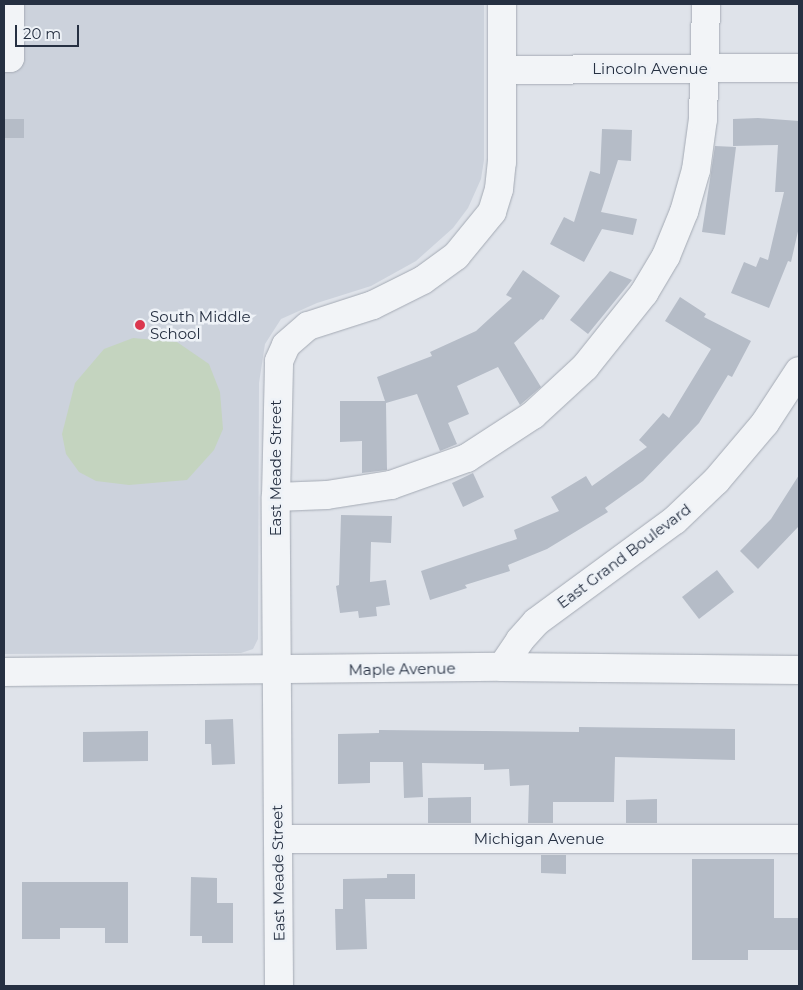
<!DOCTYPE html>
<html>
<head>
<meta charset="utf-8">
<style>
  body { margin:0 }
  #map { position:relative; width:803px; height:990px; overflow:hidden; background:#dfe3ea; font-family:Montserrat,sans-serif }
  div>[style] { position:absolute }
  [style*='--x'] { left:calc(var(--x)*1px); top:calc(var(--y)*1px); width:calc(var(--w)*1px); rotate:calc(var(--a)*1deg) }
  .built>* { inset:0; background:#ccd2dc }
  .green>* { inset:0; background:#c4d4bf }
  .building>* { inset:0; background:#b5bcc7 }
  .roads { filter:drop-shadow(0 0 1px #a4aab4) drop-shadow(0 0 1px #a4aab4) }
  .minor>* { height:28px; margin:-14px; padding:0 14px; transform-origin:14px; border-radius:14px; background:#f2f4f7 }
  .dots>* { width:14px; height:14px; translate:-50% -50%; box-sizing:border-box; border:2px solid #eef2f7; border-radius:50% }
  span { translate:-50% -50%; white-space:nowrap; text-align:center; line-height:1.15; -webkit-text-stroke:5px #eef2f7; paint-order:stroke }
  .street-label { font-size:15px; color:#263042 }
  .poi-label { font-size:15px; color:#263042 }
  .left { translate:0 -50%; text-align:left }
  .frame { position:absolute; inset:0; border:5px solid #263042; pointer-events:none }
  .scale { position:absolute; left:15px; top:25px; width:64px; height:22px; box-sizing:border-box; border:2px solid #263042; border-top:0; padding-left:6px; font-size:15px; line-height:18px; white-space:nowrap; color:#263042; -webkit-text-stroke:4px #eef2f7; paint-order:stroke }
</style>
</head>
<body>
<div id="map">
  <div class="built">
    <i style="clip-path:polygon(4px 4px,484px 4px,484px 160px,481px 179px,468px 208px,453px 228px,416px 261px,371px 286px,317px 303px,281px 319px,265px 344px,259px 383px,258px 639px,253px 649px,241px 653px,4px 654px)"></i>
  </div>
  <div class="green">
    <i style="clip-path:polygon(133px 338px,177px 342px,209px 364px,220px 392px,223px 429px,214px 450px,187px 480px,129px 485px,96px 481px,79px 472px,66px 454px,62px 434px,75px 383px,104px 349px)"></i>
  </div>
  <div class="building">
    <i style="clip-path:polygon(758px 118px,799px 121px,799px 227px,791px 262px,788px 261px,769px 308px,731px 293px,744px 262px,756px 267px,760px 257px,768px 260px,784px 192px,775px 192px,778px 145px,733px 146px,733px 119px)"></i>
    <i style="clip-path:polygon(4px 119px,24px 119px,24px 138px,4px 138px)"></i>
    <i style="clip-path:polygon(602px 129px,632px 130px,631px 161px,618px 160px,601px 212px,637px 219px,633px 235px,602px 229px,584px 262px,550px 244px,564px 217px,574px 222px,590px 171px,600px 174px)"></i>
    <i style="clip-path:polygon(715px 146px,736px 147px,725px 235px,702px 232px)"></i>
    <i style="clip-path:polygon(523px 270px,560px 296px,543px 320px,541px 319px,514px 343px,541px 387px,520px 405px,498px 367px,457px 386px,469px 414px,448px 423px,457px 444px,440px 451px,417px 394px,386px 403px,387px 470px,362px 473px,362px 441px,340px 442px,340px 401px,385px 401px,377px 377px,432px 356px,430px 352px,476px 331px,512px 298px,506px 295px)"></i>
    <i style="clip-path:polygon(610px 271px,632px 280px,588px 334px,570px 320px)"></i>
    <i style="clip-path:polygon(680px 297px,706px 314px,704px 317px,751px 341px,732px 377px,728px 375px,699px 423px,643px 481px,605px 508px,608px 512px,547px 549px,508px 565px,510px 571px,465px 585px,467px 588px,430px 600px,421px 571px,517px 539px,514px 530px,559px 511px,551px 497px,586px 476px,592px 486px,647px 447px,639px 440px,663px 413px,669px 418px,711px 349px,665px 321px)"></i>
    <i style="clip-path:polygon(473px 473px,484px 497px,463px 507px,452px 483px)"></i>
    <i style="clip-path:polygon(799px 475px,799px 526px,758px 569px,740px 551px,771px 519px)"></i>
    <i style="clip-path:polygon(341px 515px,392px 516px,391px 543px,371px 542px,370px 582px,386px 580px,390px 605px,376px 607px,377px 616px,359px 618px,358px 611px,340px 613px,336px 586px,339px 585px)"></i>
    <i style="clip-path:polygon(717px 570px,734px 592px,699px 619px,682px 597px)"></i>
    <i style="clip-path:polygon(233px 719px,235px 764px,212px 765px,211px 744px,205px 744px,205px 720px)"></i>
    <i style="clip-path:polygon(579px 727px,735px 729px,735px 760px,615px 757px,614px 802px,553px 802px,553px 823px,528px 823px,529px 785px,510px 786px,509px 769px,484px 770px,484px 764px,422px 763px,423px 797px,404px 798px,403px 762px,370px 762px,370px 783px,338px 784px,338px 734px,379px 733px,379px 730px,579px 732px)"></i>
    <i style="clip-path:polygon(148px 731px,148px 761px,83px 762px,83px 732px)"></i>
    <i style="clip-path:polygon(471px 797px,471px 823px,428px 823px,428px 798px)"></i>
    <i style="clip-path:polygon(657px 799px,657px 823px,626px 823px,626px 800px)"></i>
    <i style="clip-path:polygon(541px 855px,566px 855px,566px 874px,541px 873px)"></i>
    <i style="clip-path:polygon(692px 859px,774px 859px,774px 918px,799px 918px,799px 950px,748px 950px,748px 960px,692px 960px)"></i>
    <i style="clip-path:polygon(387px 874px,415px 874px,415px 899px,365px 899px,367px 949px,336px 950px,335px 909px,343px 909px,343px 879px,387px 878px)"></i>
    <i style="clip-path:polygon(191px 877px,217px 878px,217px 903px,233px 903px,233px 943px,202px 943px,202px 936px,190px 936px)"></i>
    <i style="clip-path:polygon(22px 882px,128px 882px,128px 943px,105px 943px,105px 928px,60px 928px,60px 939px,22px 939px)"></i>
  </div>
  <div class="roads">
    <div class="minor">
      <i style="--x:4;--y:58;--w:6;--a:0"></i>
      <i style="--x:10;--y:58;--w:54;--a:-90"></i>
      <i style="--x:502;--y:70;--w:297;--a:-0.4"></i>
      <i style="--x:276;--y:497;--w:51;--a:-2.2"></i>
      <i style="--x:327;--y:495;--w:65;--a:-8.9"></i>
      <i style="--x:391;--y:485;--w:81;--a:-19.6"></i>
      <i style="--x:467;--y:458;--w:79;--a:-33.1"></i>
      <i style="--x:533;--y:415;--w:71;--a:-42.7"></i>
      <i style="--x:585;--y:367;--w:95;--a:-51.4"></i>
      <i style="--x:644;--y:293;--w:43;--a:-59.3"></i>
      <i style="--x:666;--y:256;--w:48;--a:-67.8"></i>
      <i style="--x:684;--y:212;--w:44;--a:-74.1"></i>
      <i style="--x:696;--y:170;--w:51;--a:-82.2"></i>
      <i style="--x:703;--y:119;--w:115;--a:-88.5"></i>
      <i style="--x:502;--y:667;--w:32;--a:-56"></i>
      <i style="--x:520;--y:640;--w:24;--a:-48"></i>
      <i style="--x:536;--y:622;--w:172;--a:-36.3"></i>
      <i style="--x:675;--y:520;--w:57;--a:-43.6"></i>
      <i style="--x:716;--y:481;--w:76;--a:-49.8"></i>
      <i style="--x:765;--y:423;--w:62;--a:-56.8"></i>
      <i style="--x:4;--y:672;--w:498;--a:-0.6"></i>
      <i style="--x:502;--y:667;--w:297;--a:0.6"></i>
      <i style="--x:278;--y:839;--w:521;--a:0"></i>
      <i style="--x:279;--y:986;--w:489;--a:-90.4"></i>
      <i style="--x:276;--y:497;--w:136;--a:-88.7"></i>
      <i style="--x:279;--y:361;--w:17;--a:-66"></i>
      <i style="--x:286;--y:345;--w:29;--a:-41"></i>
      <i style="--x:308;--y:326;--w:68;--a:-17.9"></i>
      <i style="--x:373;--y:305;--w:56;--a:-26.6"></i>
      <i style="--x:423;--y:280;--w:41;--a:-36"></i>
      <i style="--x:456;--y:256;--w:57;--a:-50.7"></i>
      <i style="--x:492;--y:212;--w:24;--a:-73"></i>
      <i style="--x:499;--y:189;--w:27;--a:-84"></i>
      <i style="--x:502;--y:162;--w:158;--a:-90"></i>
    </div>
  </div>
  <div class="dots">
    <i style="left:140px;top:325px;background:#db374e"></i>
  </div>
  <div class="street-label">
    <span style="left:650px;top:69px">Lincoln Avenue</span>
    <span style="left:276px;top:468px;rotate:-90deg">East Meade Street</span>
    <span style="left:624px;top:556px;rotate:-37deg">East Grand Boulevard</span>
    <span style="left:402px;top:669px;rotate:-1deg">Maple Avenue</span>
    <span style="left:539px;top:839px">Michigan Avenue</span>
    <span style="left:278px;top:873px;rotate:-91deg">East Meade Street</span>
  </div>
  <div class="poi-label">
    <span class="left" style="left:150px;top:325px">South Middle<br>School</span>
  </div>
  <div class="frame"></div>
  <div class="scale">20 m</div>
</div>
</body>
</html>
